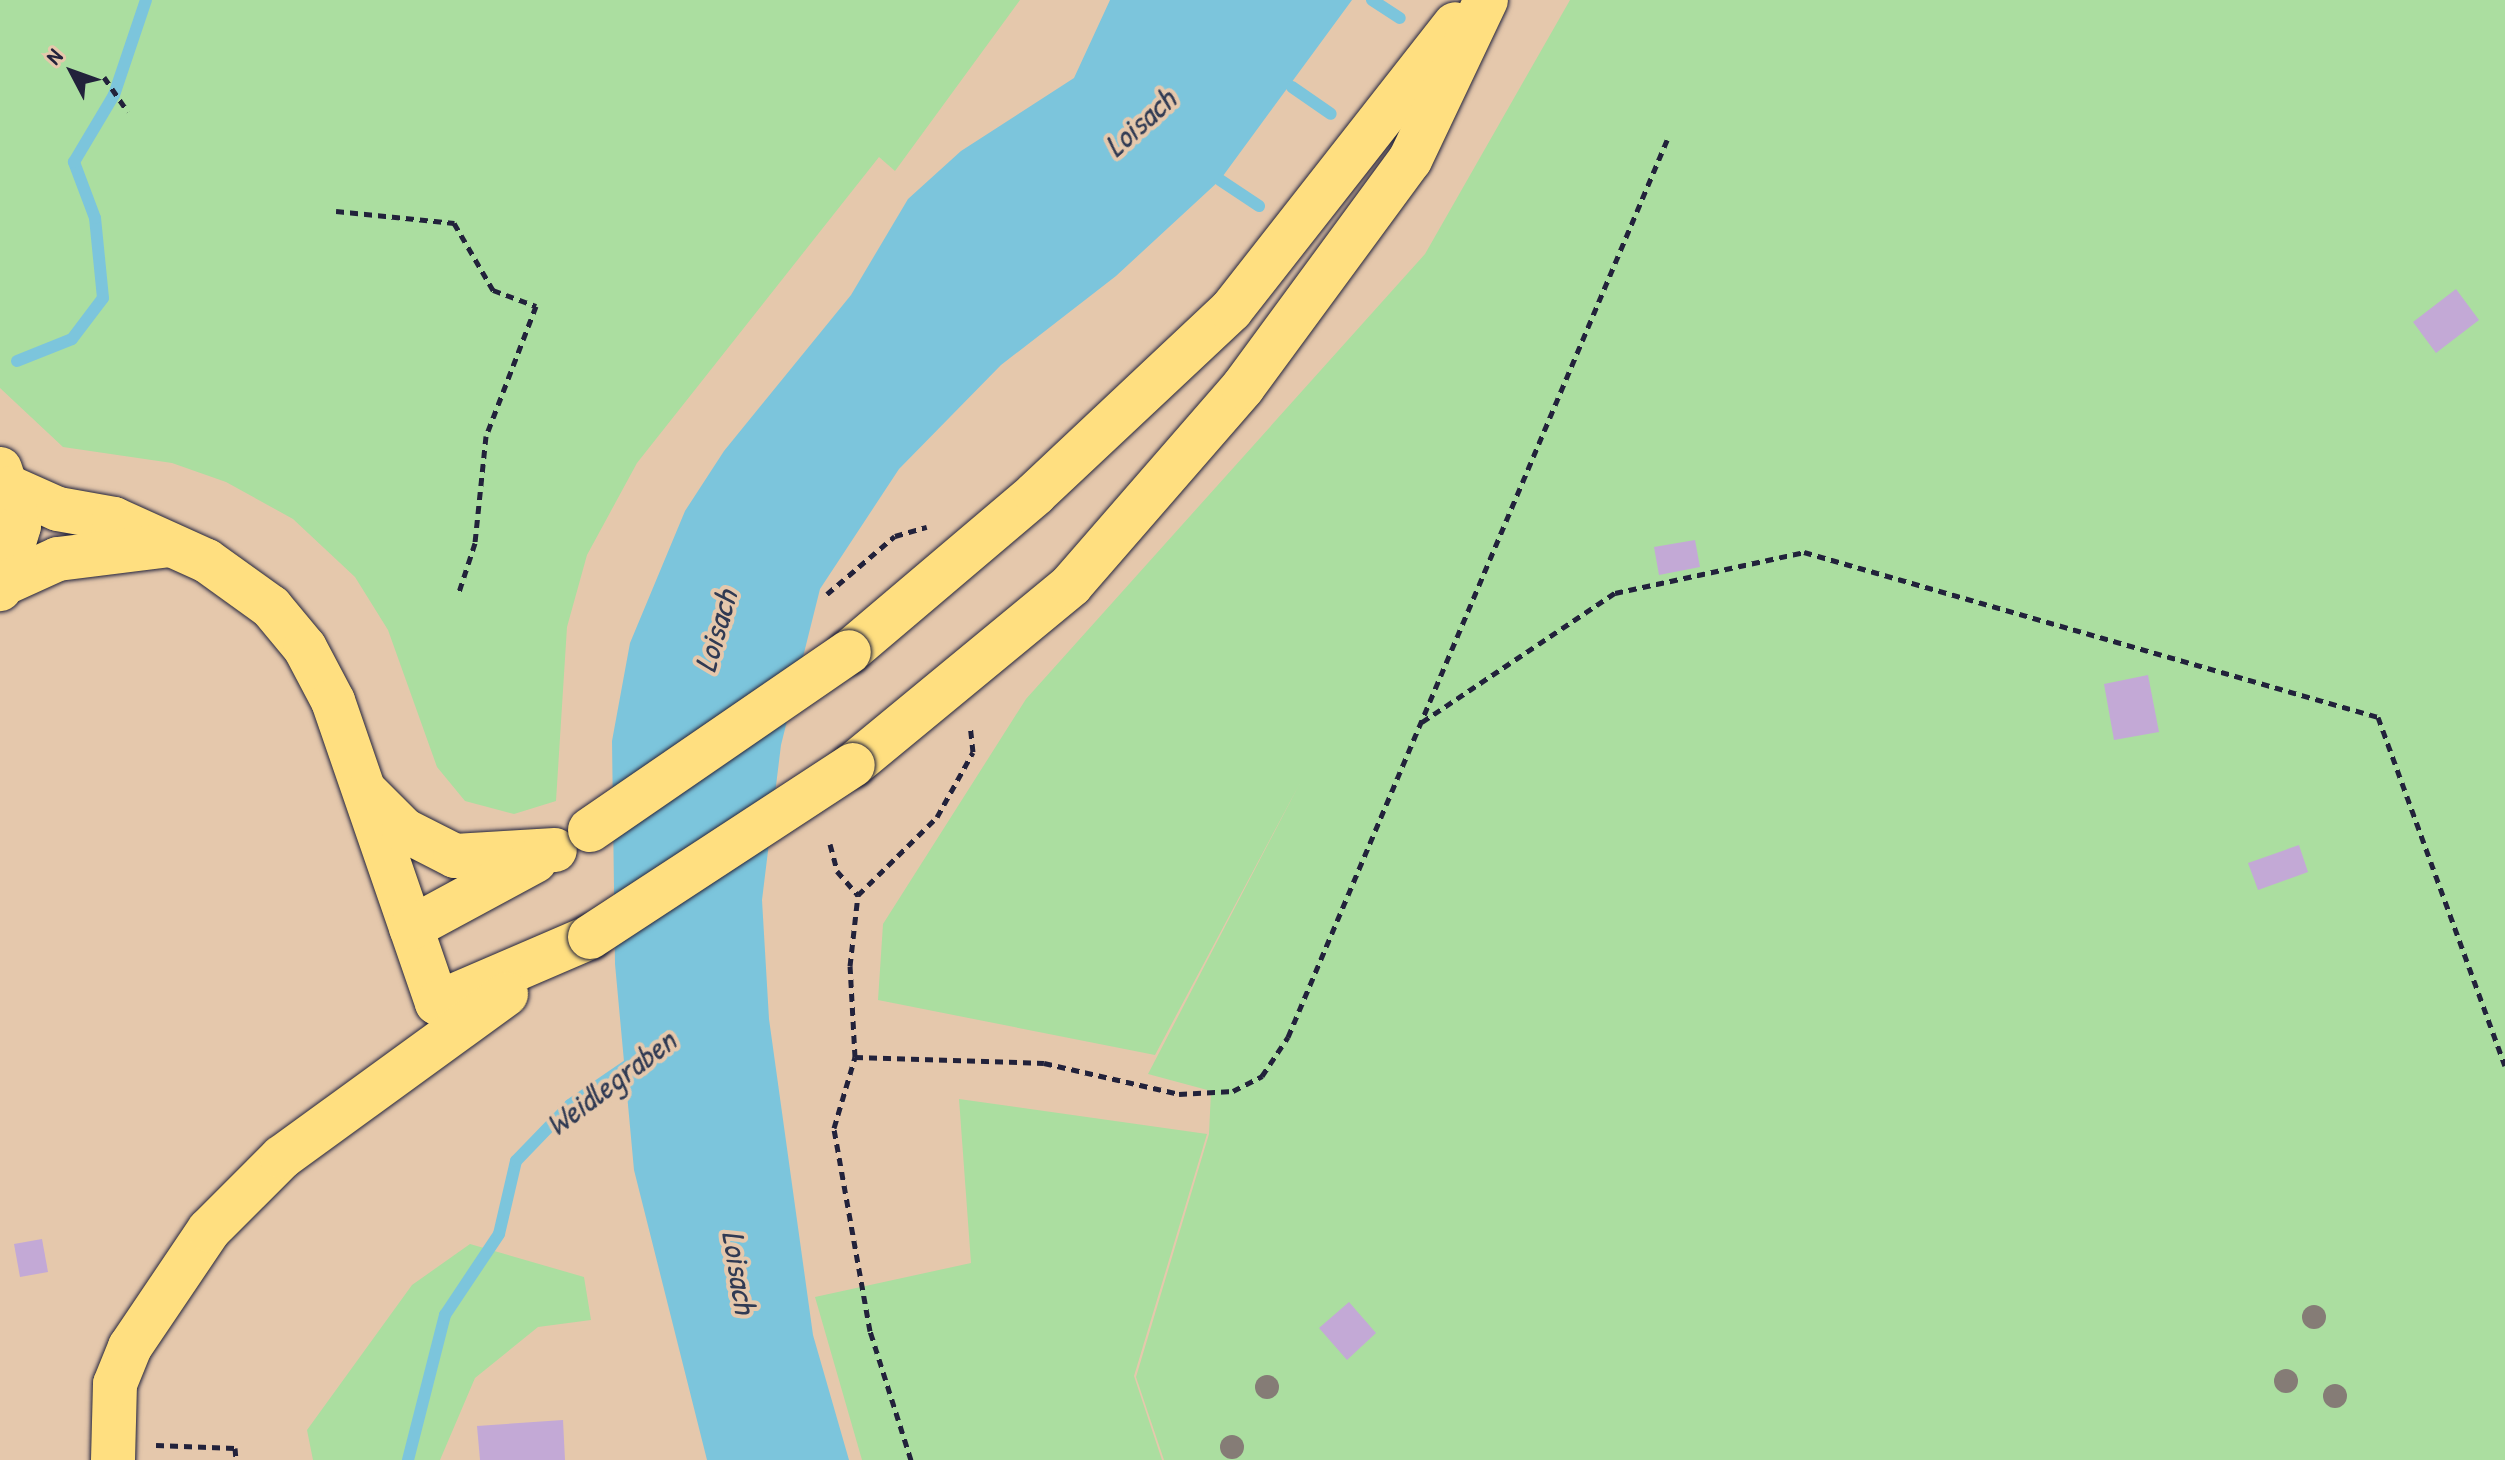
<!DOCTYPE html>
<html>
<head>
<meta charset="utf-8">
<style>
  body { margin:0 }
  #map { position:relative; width:2505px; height:1460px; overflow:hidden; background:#e5c8ac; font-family:"Patrick Hand",sans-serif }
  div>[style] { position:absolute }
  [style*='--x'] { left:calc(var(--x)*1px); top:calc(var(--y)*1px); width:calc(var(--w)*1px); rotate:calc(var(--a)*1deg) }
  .green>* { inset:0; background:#abdea0 }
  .water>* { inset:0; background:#7cc5dc }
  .stream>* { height:12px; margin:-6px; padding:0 6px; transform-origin:6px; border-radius:6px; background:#7cc5dc }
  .building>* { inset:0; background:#c3a9d6 }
  .path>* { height:5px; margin-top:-2.5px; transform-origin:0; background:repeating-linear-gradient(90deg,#22223b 0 8px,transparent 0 14px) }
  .roads { filter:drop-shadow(0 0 2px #22223b) drop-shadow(0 0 2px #22223b) }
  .primary>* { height:44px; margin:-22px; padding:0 22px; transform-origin:22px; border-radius:22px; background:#ffdf80 }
  .bridges { filter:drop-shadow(0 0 2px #22223b) drop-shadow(0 0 2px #22223b) }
  .primary-bridge>* { height:44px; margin:-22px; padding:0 22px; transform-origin:22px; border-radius:22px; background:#ffdf80 }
  .trees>* { width:24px; height:24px; margin:-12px; border-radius:50%; background:#857c76 }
  span { translate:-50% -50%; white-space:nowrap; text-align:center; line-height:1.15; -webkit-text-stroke:8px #e5c8ac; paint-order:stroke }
  .water-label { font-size:32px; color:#303a53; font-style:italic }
  .north { position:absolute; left:32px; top:32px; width:80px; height:80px; -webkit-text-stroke:6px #e5c8ac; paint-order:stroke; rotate:311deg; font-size:22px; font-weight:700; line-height:32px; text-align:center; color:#22223b }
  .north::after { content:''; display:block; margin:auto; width:28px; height:36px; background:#22223b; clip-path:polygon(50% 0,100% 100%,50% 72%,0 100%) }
</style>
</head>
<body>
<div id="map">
  <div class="green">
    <i style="clip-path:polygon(0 0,1020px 0,895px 171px,879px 157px,637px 463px,587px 555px,567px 627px,556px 801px,514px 814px,465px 801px,437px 767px,388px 630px,355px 577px,293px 519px,226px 482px,172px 463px,63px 447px,0 388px)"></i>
    <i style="clip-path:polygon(1570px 0,2505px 0,2505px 1460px,1164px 1460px,1136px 1377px,1209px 1134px,1211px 1091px,1148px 1074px,1300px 783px,1155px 1055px,878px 1000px,883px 924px,1026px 699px,1425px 254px)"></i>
    <i style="clip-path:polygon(959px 1099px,1207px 1134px,1134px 1376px,1162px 1460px,862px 1460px,815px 1297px,971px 1263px)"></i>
    <i style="clip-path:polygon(470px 1244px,584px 1277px,591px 1320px,538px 1327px,475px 1378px,440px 1460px,313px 1460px,307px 1430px,412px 1285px)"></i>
  </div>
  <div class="water">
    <i style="clip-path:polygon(1110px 0,1352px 0,1220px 180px,1116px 276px,1001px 365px,899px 469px,820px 589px,781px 745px,762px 900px,769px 1019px,813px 1335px,849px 1460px,707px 1460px,634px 1170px,615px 964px,612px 741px,630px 643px,685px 511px,724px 451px,851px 295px,908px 199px,961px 151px,1074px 78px)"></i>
  </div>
  <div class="stream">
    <i style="--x:1372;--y:0;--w:33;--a:33"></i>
    <i style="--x:1292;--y:87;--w:47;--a:34.7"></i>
    <i style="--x:1220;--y:180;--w:47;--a:33.7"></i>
    <i style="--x:17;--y:361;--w:59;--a:-21.8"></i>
    <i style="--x:72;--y:339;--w:51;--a:-52.9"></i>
    <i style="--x:103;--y:298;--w:80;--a:-95.7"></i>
    <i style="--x:95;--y:218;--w:60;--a:-110.6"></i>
    <i style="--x:74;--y:162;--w:78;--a:-59.2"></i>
    <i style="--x:114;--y:95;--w:100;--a:-71.4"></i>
    <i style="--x:408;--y:1460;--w:150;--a:-75.7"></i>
    <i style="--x:445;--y:1315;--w:97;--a:-56.3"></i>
    <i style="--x:499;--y:1234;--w:75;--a:-76.9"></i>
    <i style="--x:516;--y:1161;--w:78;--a:-46"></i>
    <i style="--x:570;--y:1105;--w:81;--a:-34.5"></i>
  </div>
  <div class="building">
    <i style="clip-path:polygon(2456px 289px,2479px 320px,2436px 353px,2413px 322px)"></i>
    <i style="clip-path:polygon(1695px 540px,1700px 567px,1659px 575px,1654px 547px)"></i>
    <i style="clip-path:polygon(2148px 675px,2159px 732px,2114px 740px,2104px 684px)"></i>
    <i style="clip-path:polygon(2299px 845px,2308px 872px,2258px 890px,2248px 863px)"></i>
    <i style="clip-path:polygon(42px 1239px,48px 1272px,20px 1277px,14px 1244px)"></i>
    <i style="clip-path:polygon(1349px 1302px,1376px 1333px,1347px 1360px,1319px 1328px)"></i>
    <i style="clip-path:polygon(563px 1420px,565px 1460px,480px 1460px,477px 1426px)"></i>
  </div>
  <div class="path">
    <i style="--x:104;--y:77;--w:42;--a:55.6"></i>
    <i style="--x:336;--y:211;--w:119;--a:5.8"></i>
    <i style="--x:454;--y:223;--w:78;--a:59.8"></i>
    <i style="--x:493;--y:290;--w:46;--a:20.4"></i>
    <i style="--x:536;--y:306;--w:139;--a:111"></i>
    <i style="--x:486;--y:436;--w:108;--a:95.9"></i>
    <i style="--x:475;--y:543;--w:55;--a:108.1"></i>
    <i style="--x:827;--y:594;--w:89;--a:-40.5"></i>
    <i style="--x:895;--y:536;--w:33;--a:-16"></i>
    <i style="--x:1422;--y:722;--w:232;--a:-33.8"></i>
    <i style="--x:1615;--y:593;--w:193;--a:-12.2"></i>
    <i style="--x:1804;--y:552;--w:597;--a:16.04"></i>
    <i style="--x:2378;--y:717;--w:371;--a:70"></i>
    <i style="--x:830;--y:844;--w:28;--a:75"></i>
    <i style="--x:837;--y:871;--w:32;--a:49"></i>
    <i style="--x:855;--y:1057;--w:189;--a:1.8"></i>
    <i style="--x:1044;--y:1063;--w:139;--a:12.9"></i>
    <i style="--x:1179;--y:1094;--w:54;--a:-3.2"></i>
    <i style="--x:1233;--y:1091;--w:33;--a:-27"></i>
    <i style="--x:1262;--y:1076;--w:47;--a:-56.3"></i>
    <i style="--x:1288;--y:1037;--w:974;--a:-67.09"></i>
    <i style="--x:156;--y:1445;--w:79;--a:2.2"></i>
    <i style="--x:235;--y:1448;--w:12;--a:85"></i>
    <i style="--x:911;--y:1460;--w:135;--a:-107.6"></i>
    <i style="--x:870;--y:1331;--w:206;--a:-100.1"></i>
    <i style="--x:834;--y:1128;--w:74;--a:-73.5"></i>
    <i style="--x:855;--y:1057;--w:91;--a:-93.1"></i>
    <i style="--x:850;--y:966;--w:71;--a:-83.6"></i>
    <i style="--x:858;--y:895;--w:111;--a:-44.6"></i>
    <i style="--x:937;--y:817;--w:74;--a:-61"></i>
    <i style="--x:973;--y:752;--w:27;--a:-96"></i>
  </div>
  <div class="roads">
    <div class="primary">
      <i style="--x:0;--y:469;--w:60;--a:71.6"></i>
      <i style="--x:19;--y:526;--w:66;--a:106.8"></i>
      <i style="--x:11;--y:488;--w:51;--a:24.1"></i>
      <i style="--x:58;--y:509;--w:57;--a:10.1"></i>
      <i style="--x:114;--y:519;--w:102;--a:24.3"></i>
      <i style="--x:207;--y:561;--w:79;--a:35.7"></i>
      <i style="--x:271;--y:607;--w:53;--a:50.3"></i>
      <i style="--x:305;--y:648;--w:60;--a:62.2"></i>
      <i style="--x:333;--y:701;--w:319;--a:71"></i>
      <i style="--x:437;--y:1003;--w:167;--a:-23.3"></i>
      <i style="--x:5;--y:583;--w:58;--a:-24.4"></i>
      <i style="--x:58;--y:559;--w:113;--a:-7.1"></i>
      <i style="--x:849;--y:652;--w:244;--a:-40.3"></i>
      <i style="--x:1035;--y:494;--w:269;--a:-43.2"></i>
      <i style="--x:1231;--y:310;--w:363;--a:-51.9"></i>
      <i style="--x:853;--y:765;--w:283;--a:-39.5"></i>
      <i style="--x:1071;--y:585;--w:262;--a:-49"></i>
      <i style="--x:1243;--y:387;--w:282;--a:-53.7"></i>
      <i style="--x:1410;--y:160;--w:177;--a:-64.6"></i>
      <i style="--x:367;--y:793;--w:52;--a:45"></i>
      <i style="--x:404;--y:830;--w:57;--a:27"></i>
      <i style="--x:455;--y:856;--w:100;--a:-3.4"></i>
      <i style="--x:411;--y:928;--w:141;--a:-28.4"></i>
      <i style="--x:113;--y:1460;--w:76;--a:-88.5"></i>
      <i style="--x:115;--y:1384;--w:40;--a:-68"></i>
      <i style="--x:130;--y:1347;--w:141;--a:-56"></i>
      <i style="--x:209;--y:1230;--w:103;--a:-45"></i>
      <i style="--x:282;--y:1157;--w:277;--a:-36"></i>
    </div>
  </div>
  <div class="bridges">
    <div class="primary-bridge">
      <i style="--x:590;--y:830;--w:314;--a:-34.5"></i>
      <i style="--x:590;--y:937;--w:314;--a:-33.2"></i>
    </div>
  </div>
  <div class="trees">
    <i style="left:2314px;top:1317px"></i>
    <i style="left:2286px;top:1381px"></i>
    <i style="left:1267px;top:1387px"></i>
    <i style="left:2335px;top:1396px"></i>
    <i style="left:1232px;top:1447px"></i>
  </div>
  <div class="water-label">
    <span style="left:1140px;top:123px;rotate:-42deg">Loisach</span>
    <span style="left:716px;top:631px;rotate:-74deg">Loisach</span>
    <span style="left:611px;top:1083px;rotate:-37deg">Weidlegraben</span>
    <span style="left:739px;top:1272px;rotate:81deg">Loisach</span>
  </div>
  <div class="north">N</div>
</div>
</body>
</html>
